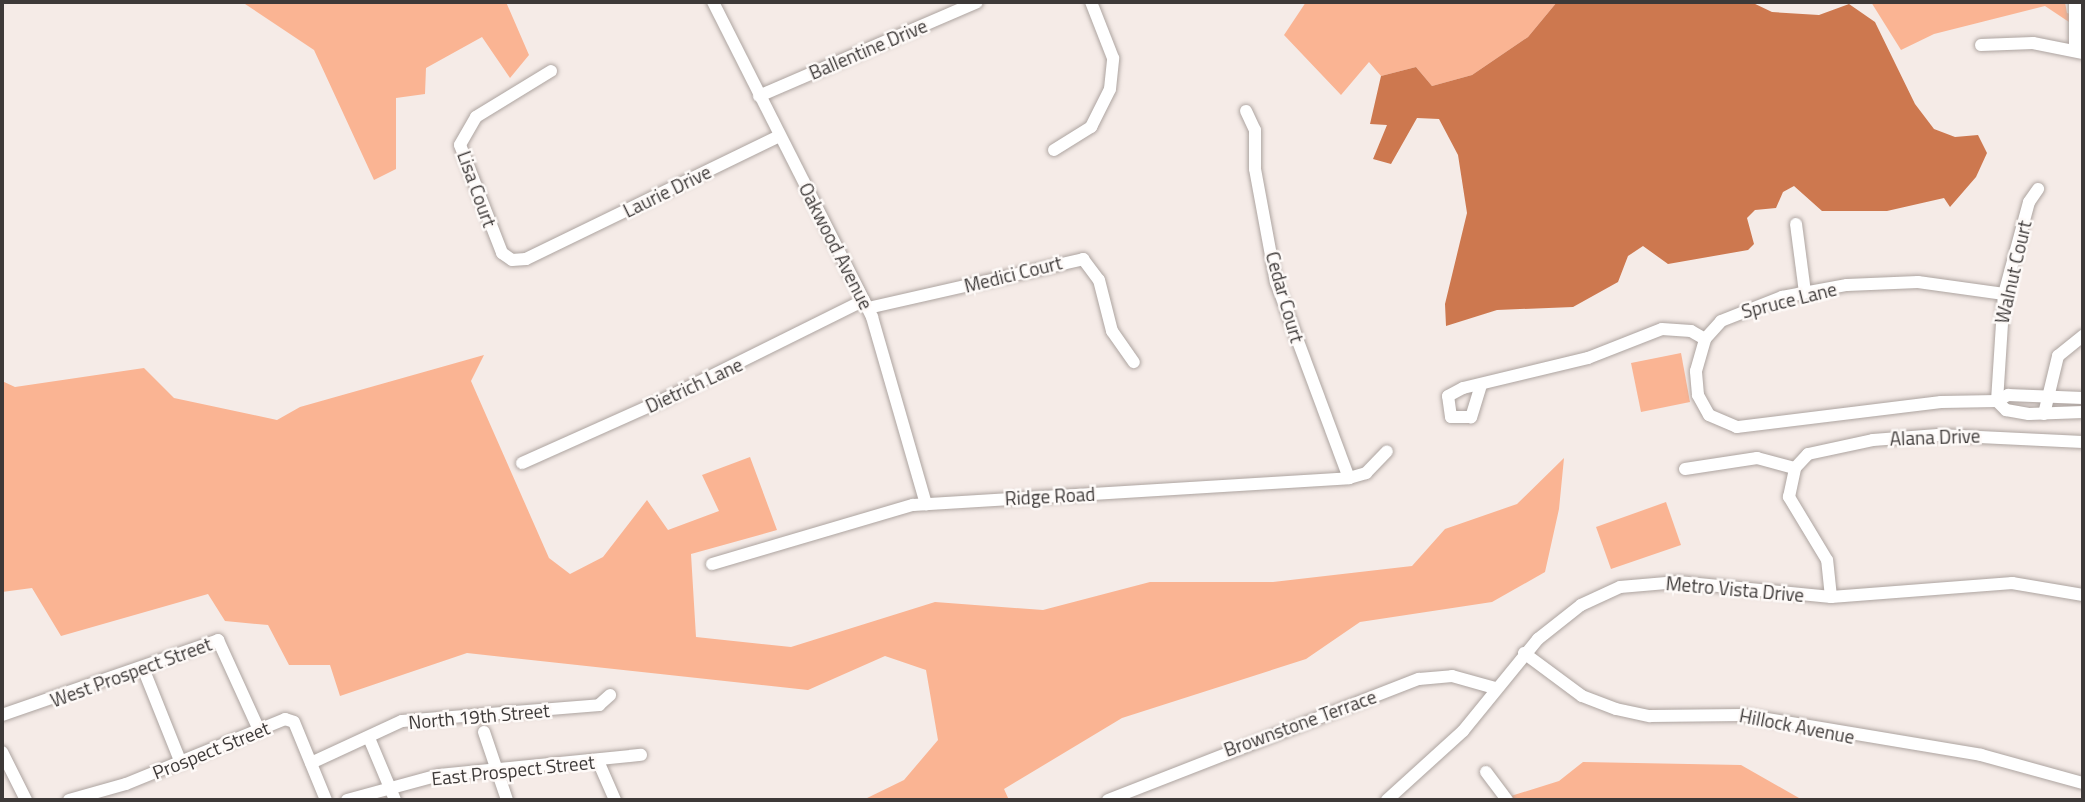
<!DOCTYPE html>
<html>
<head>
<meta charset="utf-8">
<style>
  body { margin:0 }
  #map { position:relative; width:2085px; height:802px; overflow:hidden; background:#f5ebe7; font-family:"Titillium Web",sans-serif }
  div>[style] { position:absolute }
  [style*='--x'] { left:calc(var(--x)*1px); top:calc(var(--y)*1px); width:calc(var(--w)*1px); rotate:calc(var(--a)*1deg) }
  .green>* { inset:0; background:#fab493 }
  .water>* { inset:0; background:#cd784f }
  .roads { filter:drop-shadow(0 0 2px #ada4a0) drop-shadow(0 0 2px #ada4a0) }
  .minor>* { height:12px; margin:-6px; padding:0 6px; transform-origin:6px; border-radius:6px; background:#fff }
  span { translate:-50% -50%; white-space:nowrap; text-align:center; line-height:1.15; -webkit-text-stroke:5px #fefaf8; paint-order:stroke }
  .street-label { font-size:19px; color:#3d3938 }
  .frame { position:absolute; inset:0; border:4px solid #3d3938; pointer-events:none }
</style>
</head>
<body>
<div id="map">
  <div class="green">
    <i style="clip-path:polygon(242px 2px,506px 2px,529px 55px,510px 78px,482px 37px,426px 68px,425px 94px,396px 98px,396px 169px,374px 180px,314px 50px)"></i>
    <i style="clip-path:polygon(1306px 2px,1557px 2px,1528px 37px,1472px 75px,1432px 86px,1416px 67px,1381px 76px,1369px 62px,1341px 95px,1284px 35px)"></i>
    <i style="clip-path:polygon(1799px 2px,2065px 2px,2067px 13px,2083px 18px,2083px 25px,2075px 26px,2045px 6px,1934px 34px,1901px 50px,1871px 2px)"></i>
    <i style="clip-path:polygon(1681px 353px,1690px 402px,1641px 412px,1631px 363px)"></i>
    <i style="clip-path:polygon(484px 355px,471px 381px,549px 558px,570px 574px,603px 557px,647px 500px,668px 530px,719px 511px,702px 475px,750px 457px,777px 530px,691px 554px,696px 637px,791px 647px,935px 602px,1043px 610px,1150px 582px,1273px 582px,1412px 566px,1445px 529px,1517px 504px,1564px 458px,1559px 509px,1545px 572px,1492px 602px,1360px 622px,1306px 659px,1122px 718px,1004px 789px,1009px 800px,863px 800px,904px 780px,938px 740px,926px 670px,885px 656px,808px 690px,467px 653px,340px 696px,330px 665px,289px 665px,268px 625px,225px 621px,208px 594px,61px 636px,32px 588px,2px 592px,2px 381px,15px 387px,144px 368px,174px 398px,277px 420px,300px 407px)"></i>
    <i style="clip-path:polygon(1666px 502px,1681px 545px,1611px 569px,1596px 527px)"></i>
    <i style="clip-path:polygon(1583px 762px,1741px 765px,1799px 798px,1817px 800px,1498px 800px,1559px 781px)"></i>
  </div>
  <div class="water">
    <i style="clip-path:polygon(1557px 2px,1751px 2px,1772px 12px,1819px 15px,1849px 4px,1875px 22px,1915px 104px,1934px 129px,1955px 137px,1978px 135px,1987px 153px,1976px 177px,1950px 207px,1944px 198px,1887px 211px,1822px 211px,1794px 186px,1783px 192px,1776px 208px,1755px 210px,1747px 218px,1754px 244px,1748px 250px,1668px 264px,1643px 246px,1628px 256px,1618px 282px,1573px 307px,1497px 310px,1446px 326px,1445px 304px,1467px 213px,1458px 155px,1439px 119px,1417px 118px,1391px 164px,1373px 159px,1387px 125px,1370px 124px,1381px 76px,1416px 67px,1432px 86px,1472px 75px,1528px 37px)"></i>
  </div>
  <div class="roads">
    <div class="minor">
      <i style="--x:713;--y:2;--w:353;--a:63.2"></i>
      <i style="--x:872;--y:317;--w:195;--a:73.9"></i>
      <i style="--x:2075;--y:2;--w:47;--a:90"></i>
      <i style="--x:1981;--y:45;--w:52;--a:-2.2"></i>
      <i style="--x:2033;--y:43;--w:51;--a:11.3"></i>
      <i style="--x:551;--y:71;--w:88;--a:148.5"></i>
      <i style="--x:476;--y:117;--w:32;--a:120"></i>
      <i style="--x:460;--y:145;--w:116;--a:68.7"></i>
      <i style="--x:502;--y:253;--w:12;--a:35"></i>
      <i style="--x:512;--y:260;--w:14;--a:-4"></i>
      <i style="--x:526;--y:259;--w:281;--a:-25.9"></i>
      <i style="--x:759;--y:96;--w:237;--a:-23.3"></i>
      <i style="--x:1246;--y:111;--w:21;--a:65"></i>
      <i style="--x:1255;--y:130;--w:39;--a:90"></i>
      <i style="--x:1255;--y:169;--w:115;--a:79.5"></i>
      <i style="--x:1276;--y:282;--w:209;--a:69.6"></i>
      <i style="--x:1054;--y:150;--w:44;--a:-31.9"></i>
      <i style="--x:1091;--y:127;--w:42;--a:-63.4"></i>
      <i style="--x:1110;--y:89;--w:31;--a:-84"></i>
      <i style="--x:1113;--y:58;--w:60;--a:-111.4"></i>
      <i style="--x:1796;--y:224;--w:69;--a:82.5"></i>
      <i style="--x:868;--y:308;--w:221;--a:-12.8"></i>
      <i style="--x:1083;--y:259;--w:26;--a:53"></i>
      <i style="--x:1099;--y:280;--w:53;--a:75.7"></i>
      <i style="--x:1112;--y:331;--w:38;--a:55"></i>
      <i style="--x:1481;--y:385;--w:34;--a:107"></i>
      <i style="--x:1471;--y:417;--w:20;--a:180"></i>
      <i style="--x:1451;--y:417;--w:21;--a:-98"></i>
      <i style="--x:1448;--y:396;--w:17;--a:-28"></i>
      <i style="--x:1463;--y:388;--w:129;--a:-13.5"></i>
      <i style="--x:1588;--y:358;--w:79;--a:-21.4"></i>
      <i style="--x:1662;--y:329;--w:29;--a:4"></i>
      <i style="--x:1691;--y:331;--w:16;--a:30"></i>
      <i style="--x:1997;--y:401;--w:56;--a:179"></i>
      <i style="--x:1941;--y:402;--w:206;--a:173"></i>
      <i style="--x:1737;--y:427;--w:30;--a:-157"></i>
      <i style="--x:1709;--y:415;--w:23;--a:-119"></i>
      <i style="--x:1698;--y:395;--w:24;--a:-95"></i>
      <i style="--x:1696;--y:371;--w:33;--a:-74"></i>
      <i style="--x:1705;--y:339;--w:24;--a:-48"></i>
      <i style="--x:1721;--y:321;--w:66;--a:-21.5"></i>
      <i style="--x:1782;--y:297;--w:66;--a:-10.5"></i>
      <i style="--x:1847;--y:285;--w:71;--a:-2.4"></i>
      <i style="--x:1918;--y:282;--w:87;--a:7.9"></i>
      <i style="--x:1997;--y:401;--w:107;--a:-86.3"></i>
      <i style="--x:2004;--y:294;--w:95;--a:-74.8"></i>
      <i style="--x:2029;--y:202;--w:16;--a:-55"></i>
      <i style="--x:1997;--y:401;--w:13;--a:45"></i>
      <i style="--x:2006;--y:410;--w:23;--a:10"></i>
      <i style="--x:2029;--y:414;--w:54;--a:-2.1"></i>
      <i style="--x:1997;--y:401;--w:13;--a:-29"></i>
      <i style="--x:2008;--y:395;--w:75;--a:2.3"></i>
      <i style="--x:2044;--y:414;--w:60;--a:-76.4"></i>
      <i style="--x:2058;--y:356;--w:32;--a:-39"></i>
      <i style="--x:522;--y:463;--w:157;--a:-24.1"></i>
      <i style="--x:665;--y:399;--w:222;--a:-26.4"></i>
      <i style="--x:1685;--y:469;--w:73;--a:-8.7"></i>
      <i style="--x:1757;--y:458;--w:39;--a:15"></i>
      <i style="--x:712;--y:564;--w:209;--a:-16.4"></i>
      <i style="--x:913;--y:505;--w:437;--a:-3.5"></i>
      <i style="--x:1349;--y:478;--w:18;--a:-16"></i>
      <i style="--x:1366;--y:473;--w:30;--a:-46"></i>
      <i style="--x:1831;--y:597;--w:37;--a:-96"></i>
      <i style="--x:1827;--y:560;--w:74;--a:-121.1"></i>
      <i style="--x:1789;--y:497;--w:30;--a:-78"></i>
      <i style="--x:1795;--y:468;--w:19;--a:-47"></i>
      <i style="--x:1808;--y:454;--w:66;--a:-12.2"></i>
      <i style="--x:1873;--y:440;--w:65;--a:-4.4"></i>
      <i style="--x:1938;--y:435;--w:145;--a:2.8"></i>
      <i style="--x:1524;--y:653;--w:72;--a:36.6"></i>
      <i style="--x:1582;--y:696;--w:36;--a:21"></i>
      <i style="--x:1616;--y:709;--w:35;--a:12"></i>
      <i style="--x:1650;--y:716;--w:93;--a:-0.6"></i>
      <i style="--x:1743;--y:715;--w:241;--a:9.5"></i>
      <i style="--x:1981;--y:755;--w:106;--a:15.4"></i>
      <i style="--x:143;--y:668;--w:102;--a:68.2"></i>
      <i style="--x:2;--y:715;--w:229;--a:-19.1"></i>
      <i style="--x:218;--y:640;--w:99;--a:65.5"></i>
      <i style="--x:484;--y:732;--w:72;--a:71.3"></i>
      <i style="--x:369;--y:738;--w:67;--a:67.2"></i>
      <i style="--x:2;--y:752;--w:54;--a:63.4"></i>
      <i style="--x:598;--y:761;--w:43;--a:66.4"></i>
      <i style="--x:311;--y:763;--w:100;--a:-24.8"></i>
      <i style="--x:402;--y:721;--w:198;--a:-4.6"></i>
      <i style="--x:599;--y:705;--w:15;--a:-42"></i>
      <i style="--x:1486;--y:772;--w:35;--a:53"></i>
      <i style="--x:69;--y:800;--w:59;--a:-15.7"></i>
      <i style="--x:126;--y:784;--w:172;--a:-22.2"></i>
      <i style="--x:285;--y:719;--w:9;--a:18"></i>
      <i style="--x:294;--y:722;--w:84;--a:67.7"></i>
      <i style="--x:347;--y:800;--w:95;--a:-15.2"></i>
      <i style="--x:439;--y:775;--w:203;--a:-5.7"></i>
      <i style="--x:1108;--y:800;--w:334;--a:-21.3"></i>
      <i style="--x:1419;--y:679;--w:33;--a:-5"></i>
      <i style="--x:1452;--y:676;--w:45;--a:15.6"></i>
      <i style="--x:1387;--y:800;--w:103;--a:-42.2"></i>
      <i style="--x:1463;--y:731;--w:119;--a:-50.8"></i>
      <i style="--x:1538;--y:639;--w:55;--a:-38.3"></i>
      <i style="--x:1581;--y:605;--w:43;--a:-24.8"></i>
      <i style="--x:1620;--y:587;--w:58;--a:-4.9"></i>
      <i style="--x:1678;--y:582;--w:154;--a:5.6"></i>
      <i style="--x:1831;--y:597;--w:182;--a:-4.4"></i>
      <i style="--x:2012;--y:583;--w:72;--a:9.6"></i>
    </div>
  </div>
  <div class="street-label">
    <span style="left:868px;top:49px;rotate:-23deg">Ballentine Drive</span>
    <span style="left:477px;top:189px;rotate:70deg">Lisa Court</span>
    <span style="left:667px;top:191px;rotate:-26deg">Laurie Drive</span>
    <span style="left:836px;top:246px;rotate:63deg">Oakwood Avenue</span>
    <span style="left:2013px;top:272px;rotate:-77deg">Walnut Court</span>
    <span style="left:1013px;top:274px;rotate:-14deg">Medici Court</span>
    <span style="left:1285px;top:297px;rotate:74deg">Cedar Court</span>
    <span style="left:1789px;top:300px;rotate:-14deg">Spruce Lane</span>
    <span style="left:694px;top:385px;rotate:-25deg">Dietrich Lane</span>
    <span style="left:1935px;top:437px;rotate:-2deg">Alana Drive</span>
    <span style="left:1050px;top:496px;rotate:-3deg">Ridge Road</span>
    <span style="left:1735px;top:589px;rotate:5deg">Metro Vista Drive</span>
    <span style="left:131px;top:672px;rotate:-20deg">West Prospect Street</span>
    <span style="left:479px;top:716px;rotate:-5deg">North 19th Street</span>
    <span style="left:1300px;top:723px;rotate:-20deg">Brownstone Terrace</span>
    <span style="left:1797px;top:726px;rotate:11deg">Hillock Avenue</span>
    <span style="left:211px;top:750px;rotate:-22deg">Prospect Street</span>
    <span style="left:513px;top:770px;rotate:-6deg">East Prospect Street</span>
  </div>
  <div class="frame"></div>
</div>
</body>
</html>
